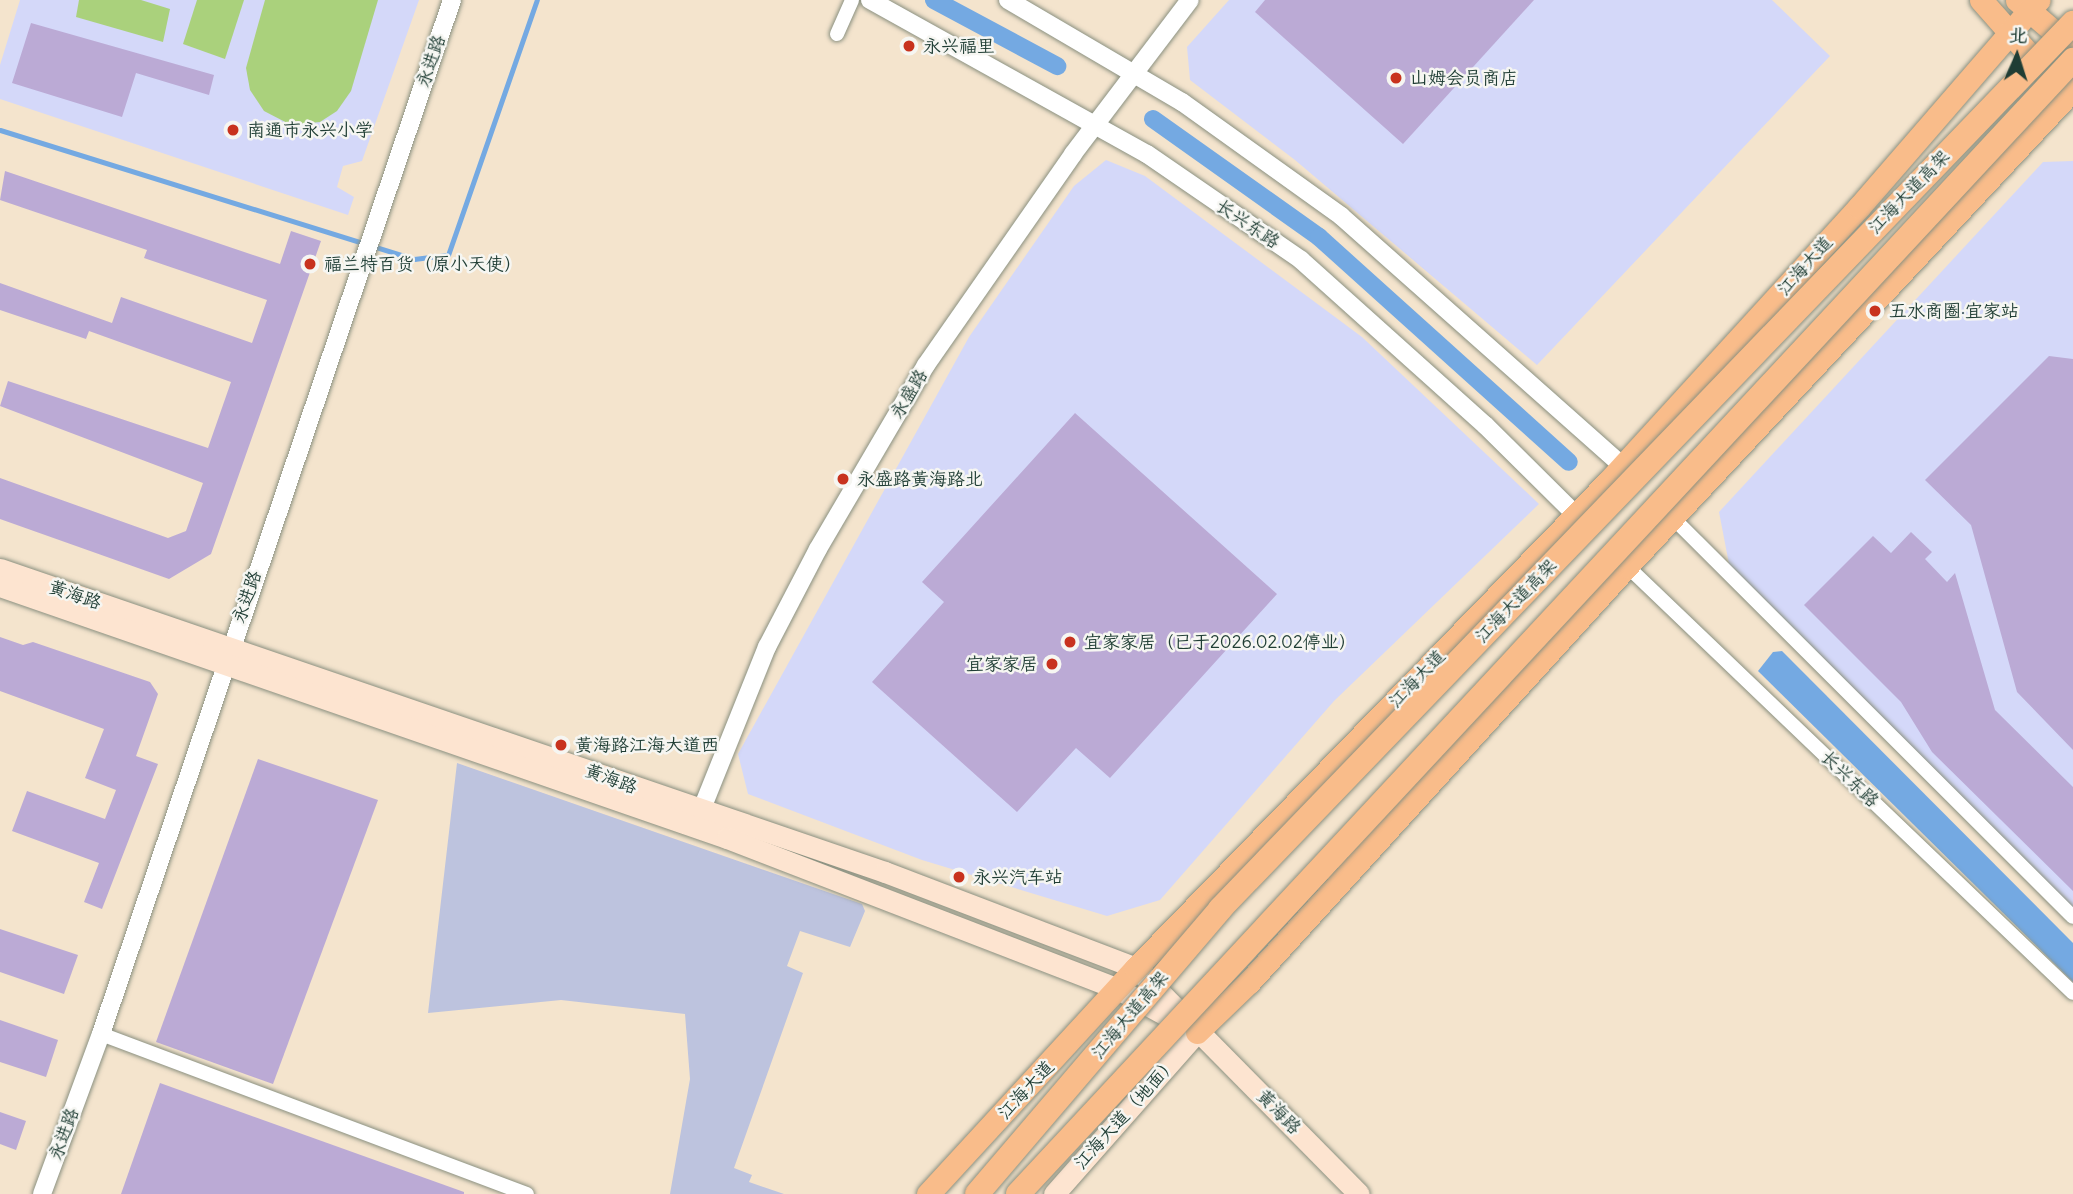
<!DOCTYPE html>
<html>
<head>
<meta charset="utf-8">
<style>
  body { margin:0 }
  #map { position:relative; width:2073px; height:1194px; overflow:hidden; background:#f4e4cd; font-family:Delius,"LXGW WenKai TC",sans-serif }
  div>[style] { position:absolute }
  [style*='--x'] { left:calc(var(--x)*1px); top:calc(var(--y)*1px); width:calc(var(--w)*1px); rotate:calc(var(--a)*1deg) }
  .built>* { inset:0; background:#d4d8f9 }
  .industrial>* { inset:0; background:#bdc3de }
  .green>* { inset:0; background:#aad17c }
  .water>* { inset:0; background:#74a9e2 }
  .stream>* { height:5px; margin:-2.5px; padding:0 2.5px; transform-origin:2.5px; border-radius:2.5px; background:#74a9e2 }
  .canal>* { height:18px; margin:-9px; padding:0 9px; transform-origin:9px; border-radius:9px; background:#74a9e2 }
  .building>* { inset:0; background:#bbaad5 }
  .roads { filter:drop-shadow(0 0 2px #8a9080) drop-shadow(0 0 2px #8a9080) }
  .minor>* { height:14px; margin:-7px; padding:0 7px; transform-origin:7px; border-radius:7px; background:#fff }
  .tertiary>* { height:18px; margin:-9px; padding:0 9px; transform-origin:9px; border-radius:9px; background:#fff }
  .secondary>* { height:21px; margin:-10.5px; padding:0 10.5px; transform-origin:10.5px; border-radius:10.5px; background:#fde4d0 }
  .primary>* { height:23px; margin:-11.5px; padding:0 11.5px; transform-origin:11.5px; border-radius:11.5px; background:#f9bc8a }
  .bridges { filter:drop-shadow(0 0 2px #8a9080) drop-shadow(0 0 2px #8a9080) }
  .trunk-bridge>* { height:24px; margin:-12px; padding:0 12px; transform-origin:12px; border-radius:12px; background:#f9bc8a }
  .dots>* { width:19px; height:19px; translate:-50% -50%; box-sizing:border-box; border:4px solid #f6f6f2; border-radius:50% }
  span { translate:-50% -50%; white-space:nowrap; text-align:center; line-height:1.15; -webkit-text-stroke:5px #f6f6f2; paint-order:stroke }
  .poi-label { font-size:18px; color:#1f3d34 }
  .left { translate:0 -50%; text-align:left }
  .right { translate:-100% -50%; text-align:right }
  .street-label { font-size:18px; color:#1f3d34 }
  .north { position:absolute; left:1982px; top:21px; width:70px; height:70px; -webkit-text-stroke:5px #f6f6f2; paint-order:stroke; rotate:3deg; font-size:19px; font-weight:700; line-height:28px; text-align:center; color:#1f3d34 }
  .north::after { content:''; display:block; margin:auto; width:24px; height:32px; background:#1f3d34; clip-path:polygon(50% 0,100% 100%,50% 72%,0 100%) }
</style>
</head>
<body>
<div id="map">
  <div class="built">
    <i style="clip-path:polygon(20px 0,419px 0,362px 161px,343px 166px,337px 187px,354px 197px,348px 215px,0 99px,0 65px)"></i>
    <i style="clip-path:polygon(1229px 0,1772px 0,1830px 56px,1537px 365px,1295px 160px,1190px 80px,1187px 47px)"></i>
    <i style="clip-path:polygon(1106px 160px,1145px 176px,1362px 337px,1539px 504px,1334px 701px,1160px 900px,1107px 916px,922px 860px,748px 794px,738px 754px,969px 337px,1074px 186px)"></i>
    <i style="clip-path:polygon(2073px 161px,2073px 909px,1730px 569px,1719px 512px,2043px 162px)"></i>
  </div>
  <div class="industrial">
    <i style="clip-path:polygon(457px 763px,862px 904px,865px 911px,850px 947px,800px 931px,787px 966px,803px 973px,734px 1168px,752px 1175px,749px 1182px,784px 1194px,670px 1194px,690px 1079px,685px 1014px,561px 1000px,428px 1013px)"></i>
  </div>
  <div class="green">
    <i style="clip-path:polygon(79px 0,141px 0,170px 9px,163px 42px,76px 17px)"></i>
    <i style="clip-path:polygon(197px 0,244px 0,225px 59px,183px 44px)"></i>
    <i style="clip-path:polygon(265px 0,378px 0,351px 91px,337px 111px,320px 122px,291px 125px,264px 111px,250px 90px,246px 68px)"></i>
  </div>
  <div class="water">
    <i style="clip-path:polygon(1782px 651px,2073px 943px,2073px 982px,1758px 671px,1773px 652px)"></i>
  </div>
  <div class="stream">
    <i style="--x:0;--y:130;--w:434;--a:17.3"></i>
    <i style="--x:414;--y:259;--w:34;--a:-7"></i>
    <i style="--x:448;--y:255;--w:270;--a:-70.8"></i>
  </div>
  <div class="canal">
    <i style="--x:934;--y:0;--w:140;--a:28.2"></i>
    <i style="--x:1153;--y:119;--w:204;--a:35.4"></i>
    <i style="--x:1319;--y:237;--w:336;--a:42"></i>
  </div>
  <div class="building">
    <i style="clip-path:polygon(1265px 0,1534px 0,1403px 144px,1255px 12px)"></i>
    <i style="clip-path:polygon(31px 23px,214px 75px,209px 95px,136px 73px,122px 117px,12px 83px)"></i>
    <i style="clip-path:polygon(5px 171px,280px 264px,291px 231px,321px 241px,211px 554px,169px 579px,0 519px,0 478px,168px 538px,186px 531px,203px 483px,0 406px,8px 381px,208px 448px,231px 382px,89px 331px,86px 339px,0 310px,0 283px,112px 323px,121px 297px,252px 343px,267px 300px,144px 258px,147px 250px,0 200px)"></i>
    <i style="clip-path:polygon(2049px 356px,2073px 359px,2073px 750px,2017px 692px,1971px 525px,1925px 480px)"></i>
    <i style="clip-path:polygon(1075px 413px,1277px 594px,1110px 778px,1076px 748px,1017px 812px,872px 682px,944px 602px,922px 582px)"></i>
    <i style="clip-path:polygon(1911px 532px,1932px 552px,1925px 559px,1947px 582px,1955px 573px,1995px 710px,2073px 787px,2073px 891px,1932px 752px,1901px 702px,1804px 605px,1873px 536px,1891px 553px)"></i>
    <i style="clip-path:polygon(0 637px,23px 645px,33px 642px,150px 682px,158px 694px,136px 756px,158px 764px,102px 909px,84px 902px,99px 863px,12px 831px,27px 791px,105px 819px,116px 790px,85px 778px,104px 729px,0 691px)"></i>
    <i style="clip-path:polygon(258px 759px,378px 800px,273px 1084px,156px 1042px)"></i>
    <i style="clip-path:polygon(0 929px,78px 955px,64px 994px,0 972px)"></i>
    <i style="clip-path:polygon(0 1020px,58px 1040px,46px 1077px,0 1062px)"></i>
    <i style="clip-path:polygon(160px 1083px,464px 1192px,464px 1194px,121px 1194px)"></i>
    <i style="clip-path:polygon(0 1112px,26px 1121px,16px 1150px,0 1144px)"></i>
  </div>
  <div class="roads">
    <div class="minor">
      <i style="--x:837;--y:34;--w:37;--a:-66"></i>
      <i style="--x:1672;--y:517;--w:566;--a:44.93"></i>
      <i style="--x:1627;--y:566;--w:617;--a:43.75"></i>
      <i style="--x:101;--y:1034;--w:455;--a:20.6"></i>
    </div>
    <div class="tertiary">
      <i style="--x:870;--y:0;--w:317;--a:29.1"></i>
      <i style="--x:1147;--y:154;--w:187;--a:34.5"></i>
      <i style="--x:1301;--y:260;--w:247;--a:41.9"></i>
      <i style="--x:1485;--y:425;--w:128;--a:44.7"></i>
      <i style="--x:1008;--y:0;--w:202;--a:30.4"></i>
      <i style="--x:1182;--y:102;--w:196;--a:35.6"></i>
      <i style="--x:1341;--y:216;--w:377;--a:41.6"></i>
      <i style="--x:697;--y:821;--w:188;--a:-68.1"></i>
      <i style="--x:767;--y:647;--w:110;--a:-62.5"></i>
      <i style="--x:818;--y:549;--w:213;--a:-59.6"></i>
      <i style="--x:926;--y:365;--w:257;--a:-55.1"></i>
      <i style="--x:1073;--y:154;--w:193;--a:-52.8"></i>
      <i style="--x:42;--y:1194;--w:171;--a:-69.8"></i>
      <i style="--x:101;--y:1034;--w:1092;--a:-71.25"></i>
    </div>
    <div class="secondary">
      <i style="--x:0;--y:569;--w:935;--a:18.9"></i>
      <i style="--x:885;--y:872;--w:269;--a:20.9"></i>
      <i style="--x:1136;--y:968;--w:317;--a:45.4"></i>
      <i style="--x:0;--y:586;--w:769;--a:19.12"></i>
      <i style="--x:727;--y:838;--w:419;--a:21.1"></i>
      <i style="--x:1118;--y:989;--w:71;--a:28.7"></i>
      <i style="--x:1054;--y:1194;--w:216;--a:-48.6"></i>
    </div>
    <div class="primary">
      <i style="--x:1981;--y:0;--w:128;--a:48.5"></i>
      <i style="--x:2017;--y:0;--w:74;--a:40.6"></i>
      <i style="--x:1197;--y:1032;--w:72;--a:-43.9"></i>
      <i style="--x:1249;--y:982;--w:562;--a:-47.74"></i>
      <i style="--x:1627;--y:566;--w:653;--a:-46.92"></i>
      <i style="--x:928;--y:1194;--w:307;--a:-47.4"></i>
      <i style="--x:1136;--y:968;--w:677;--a:-45.84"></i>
      <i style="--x:1608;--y:482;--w:372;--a:-47.6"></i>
      <i style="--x:1859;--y:207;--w:274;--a:-49.1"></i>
    </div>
  </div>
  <div class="bridges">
    <div class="trunk-bridge">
      <i style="--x:977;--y:1194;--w:375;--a:-49.5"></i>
      <i style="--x:1220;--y:909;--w:1230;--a:-46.09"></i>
      <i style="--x:1018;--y:1194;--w:1549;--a:-47.07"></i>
    </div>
  </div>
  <div class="dots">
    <i style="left:909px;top:46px;background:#c8321e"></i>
    <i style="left:1396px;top:78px;background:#c8321e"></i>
    <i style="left:233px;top:130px;background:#c8321e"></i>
    <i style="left:310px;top:264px;background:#c8321e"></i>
    <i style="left:1875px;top:311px;background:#c8321e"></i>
    <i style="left:843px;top:479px;background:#c8321e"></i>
    <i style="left:1070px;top:642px;background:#c8321e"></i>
    <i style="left:1052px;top:664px;background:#c8321e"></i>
    <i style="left:561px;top:745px;background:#c8321e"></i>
    <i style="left:959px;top:877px;background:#c8321e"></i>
  </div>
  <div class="poi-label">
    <span class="left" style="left:923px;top:46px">永兴福里</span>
    <span class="left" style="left:1410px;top:78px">山姆会员商店</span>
    <span class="left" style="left:247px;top:130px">南通市永兴小学</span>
    <span class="left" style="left:324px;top:264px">福兰特百货（原小天使）</span>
    <span class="left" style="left:1889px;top:311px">五水商圈·宜家站</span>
    <span class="left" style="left:857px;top:479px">永盛路黄海路北</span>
    <span class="left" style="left:1084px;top:642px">宜家家居（已于2026.02.02停业）</span>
    <span class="right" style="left:1038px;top:664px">宜家家居</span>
    <span class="left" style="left:575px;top:745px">黄海路江海大道西</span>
    <span class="left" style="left:973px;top:877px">永兴汽车站</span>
  </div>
  <div class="street-label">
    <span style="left:431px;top:61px;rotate:-71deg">永进路</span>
    <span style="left:1909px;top:192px;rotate:-46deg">江海大道高架</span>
    <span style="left:1248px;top:224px;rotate:34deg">长兴东路</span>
    <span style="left:1805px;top:266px;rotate:-48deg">江海大道</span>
    <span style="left:909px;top:394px;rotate:-59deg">永盛路</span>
    <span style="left:75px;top:595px;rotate:19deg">黄海路</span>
    <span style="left:247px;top:597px;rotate:-71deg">永进路</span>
    <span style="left:1516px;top:601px;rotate:-46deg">江海大道高架</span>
    <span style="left:1417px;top:679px;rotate:-46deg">江海大道</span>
    <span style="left:611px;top:779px;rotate:20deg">黄海路</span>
    <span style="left:1850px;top:779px;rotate:44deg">长兴东路</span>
    <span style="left:1130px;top:1015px;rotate:-50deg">江海大道高架</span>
    <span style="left:1026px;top:1090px;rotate:-47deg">江海大道</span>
    <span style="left:1279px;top:1112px;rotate:46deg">黄海路</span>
    <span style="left:1126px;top:1113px;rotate:-48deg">江海大道（地面）</span>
    <span style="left:64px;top:1134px;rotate:-70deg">永进路</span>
  </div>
  <div class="north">北</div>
</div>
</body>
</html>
